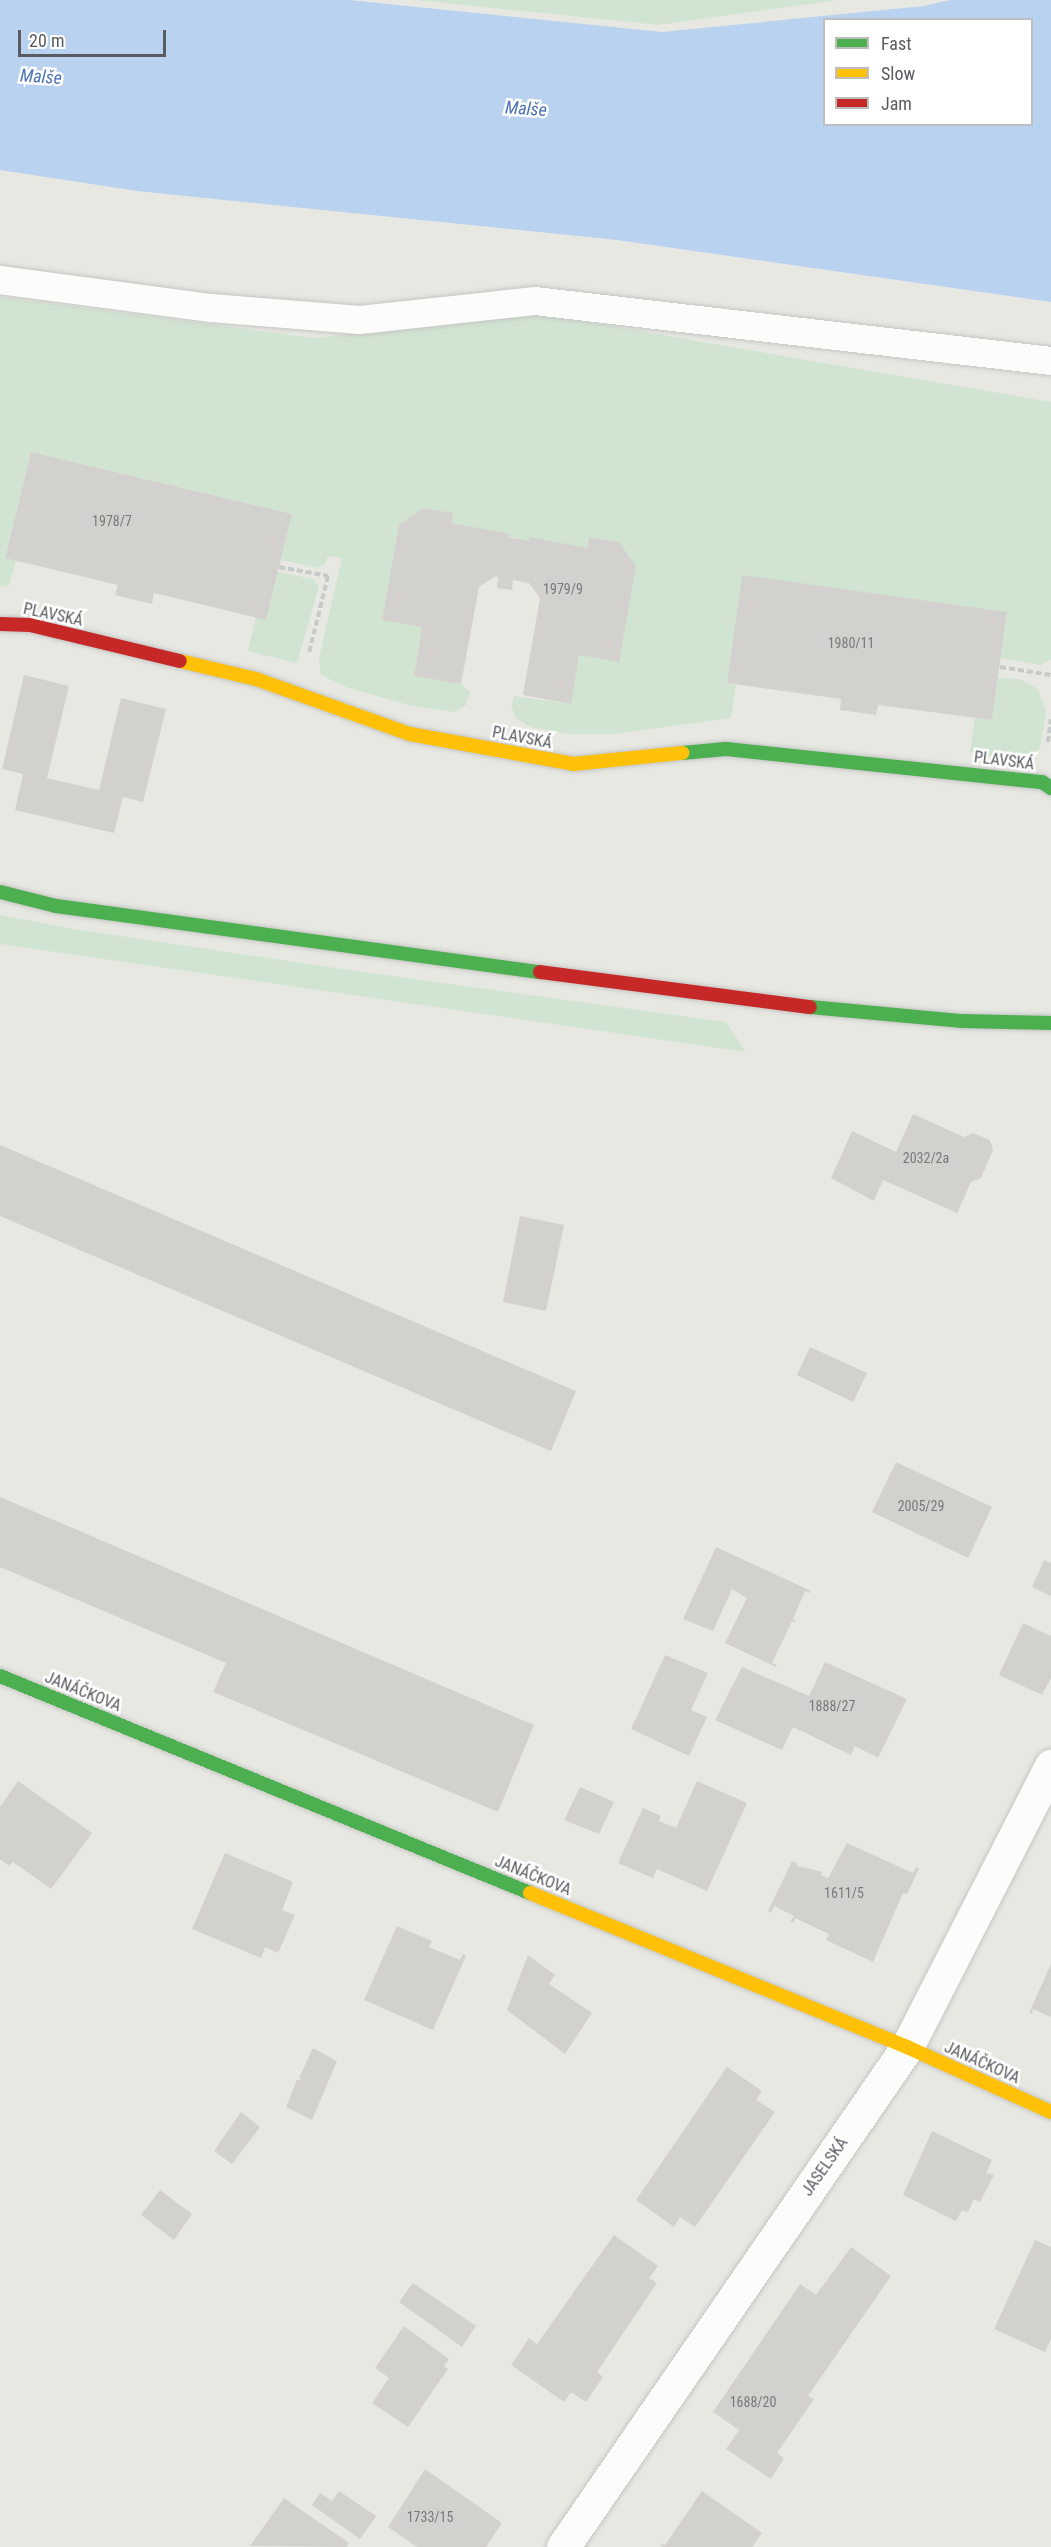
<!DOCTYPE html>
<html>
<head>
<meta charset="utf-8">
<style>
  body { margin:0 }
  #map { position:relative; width:1051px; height:2547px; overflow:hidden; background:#e8e8e3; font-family:"Roboto Condensed",sans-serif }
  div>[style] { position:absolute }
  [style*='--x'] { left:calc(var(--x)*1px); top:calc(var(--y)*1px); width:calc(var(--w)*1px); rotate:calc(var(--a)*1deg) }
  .green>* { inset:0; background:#d1e4d1 }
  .water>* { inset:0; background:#b9d2f0 }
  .building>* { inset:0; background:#d2d1ce }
  .path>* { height:4px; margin-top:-2px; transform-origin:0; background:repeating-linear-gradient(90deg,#c6cac9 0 6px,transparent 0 9px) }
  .roads { filter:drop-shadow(0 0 2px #c5c5c3) drop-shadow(0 0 2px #c5c5c3) }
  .lane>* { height:28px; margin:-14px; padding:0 14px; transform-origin:14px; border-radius:14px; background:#fcfcfb }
  .street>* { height:33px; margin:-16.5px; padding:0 16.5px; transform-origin:16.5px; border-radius:16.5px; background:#fcfcfb }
  .fast>* { height:14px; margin:-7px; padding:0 7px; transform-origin:7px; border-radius:7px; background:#4caf50 }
  .slow>* { height:14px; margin:-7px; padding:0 7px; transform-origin:7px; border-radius:7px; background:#ffc107 }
  .jam>* { height:14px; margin:-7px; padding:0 7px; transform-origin:7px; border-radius:7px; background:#c62828 }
  span { translate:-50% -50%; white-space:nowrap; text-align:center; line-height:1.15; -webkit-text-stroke:5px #fff; paint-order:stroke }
  .number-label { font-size:14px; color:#78797c }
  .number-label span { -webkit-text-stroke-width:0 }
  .street-label { font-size:16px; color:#595b60 }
  .water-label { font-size:18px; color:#4b72b6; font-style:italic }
  .legend { position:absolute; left:823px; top:18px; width:210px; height:108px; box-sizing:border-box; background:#fff; border:2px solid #bdbdbf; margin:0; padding:8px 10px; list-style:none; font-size:18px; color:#595b60 }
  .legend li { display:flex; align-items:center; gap:12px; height:30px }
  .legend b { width:30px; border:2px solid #bdbdbf }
  .scale { position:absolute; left:18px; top:30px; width:148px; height:27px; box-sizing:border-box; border:3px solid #595b60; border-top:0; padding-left:8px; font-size:18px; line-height:21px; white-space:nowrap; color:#595b60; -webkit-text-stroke:4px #fff; paint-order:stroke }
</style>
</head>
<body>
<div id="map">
  <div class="green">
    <i style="clip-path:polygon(415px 0,838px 0,659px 25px)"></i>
    <i style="clip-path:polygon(0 297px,314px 338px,541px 314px,1051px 402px,1051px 659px,1040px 665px,1001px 658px,1007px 613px,742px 576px,727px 683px,736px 685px,731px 718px,614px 734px,570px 734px,530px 727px,516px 718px,511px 706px,514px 696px,570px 704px,579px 655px,636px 566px,619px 542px,589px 537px,587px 548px,529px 538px,529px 541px,452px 523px,453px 513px,423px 508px,399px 525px,382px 620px,422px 627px,414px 676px,461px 684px,470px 692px,466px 705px,455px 712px,412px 706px,348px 688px,321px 675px,319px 658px,342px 558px,328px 556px,325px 564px,318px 568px,281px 560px,292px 514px,31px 452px,5px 557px,16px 561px,9px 585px,0 587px)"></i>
    <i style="clip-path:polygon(278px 572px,313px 579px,319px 586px,297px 663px,248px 651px,256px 617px,266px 619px)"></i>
    <i style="clip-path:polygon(998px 678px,1019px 679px,1038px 689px,1046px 711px,1040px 748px,1030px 758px,1002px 759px,970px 752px,975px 718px,992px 720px)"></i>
    <i style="clip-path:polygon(0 915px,74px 929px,349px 970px,726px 1022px,746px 1052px,0 944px)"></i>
  </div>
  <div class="water">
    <i style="clip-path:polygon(evenodd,0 0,349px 0,662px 32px,924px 6px,950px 0,1051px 0,1051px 302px,617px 240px,137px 191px,0 170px,0 0,824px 20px,1032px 20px,1032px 124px,824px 124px,824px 20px)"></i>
  </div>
  <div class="building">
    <i style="clip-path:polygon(31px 452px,292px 514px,266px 620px,154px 593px,152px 604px,115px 595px,118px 585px,5px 558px)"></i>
    <i style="clip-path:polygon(423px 508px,453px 513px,452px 523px,510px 534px,509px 537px,529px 541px,529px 537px,587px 548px,589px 537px,619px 542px,636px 566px,619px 662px,579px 655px,571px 704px,523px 695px,540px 598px,529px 583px,513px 580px,512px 590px,497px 588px,498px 577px,494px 577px,479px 587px,461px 684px,414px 676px,422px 627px,382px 620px,399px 525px)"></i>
    <i style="clip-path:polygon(742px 575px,1007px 612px,992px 720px,878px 705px,876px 715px,840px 710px,841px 699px,727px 683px)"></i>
    <i style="clip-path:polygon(24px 675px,69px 686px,47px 778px,99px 790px,121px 698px,166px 709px,143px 802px,123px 797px,114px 833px,15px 810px,23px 774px,2px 769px)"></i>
    <i style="clip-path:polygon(913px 1114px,964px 1137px,973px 1133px,990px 1140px,993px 1150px,981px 1178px,971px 1182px,957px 1213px,883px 1180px,874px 1201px,831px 1178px,852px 1131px,896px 1152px)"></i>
    <i style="clip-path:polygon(0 1145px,576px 1391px,551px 1451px,0 1216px)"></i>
    <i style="clip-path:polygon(520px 1216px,564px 1225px,546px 1311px,503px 1302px)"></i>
    <i style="clip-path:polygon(810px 1347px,867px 1373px,853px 1402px,797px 1375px)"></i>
    <i style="clip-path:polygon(896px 1462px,992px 1507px,968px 1558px,872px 1512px)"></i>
    <i style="clip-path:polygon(0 1497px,534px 1725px,498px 1812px,213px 1692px,226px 1663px,0 1567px)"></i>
    <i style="clip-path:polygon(716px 1547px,811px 1591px,810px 1593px,805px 1591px,793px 1619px,797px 1623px,792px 1621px,772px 1663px,777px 1665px,776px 1667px,725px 1643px,747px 1598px,732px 1589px,713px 1631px,683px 1619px)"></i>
    <i style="clip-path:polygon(1044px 1560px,1051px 1563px,1051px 1596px,1032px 1587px)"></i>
    <i style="clip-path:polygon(1023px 1623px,1051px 1636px,1051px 1678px,1042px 1695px,999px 1675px)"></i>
    <i style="clip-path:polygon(665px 1655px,708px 1673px,691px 1710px,707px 1717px,689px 1756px,631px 1729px)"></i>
    <i style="clip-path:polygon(825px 1662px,907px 1699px,878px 1758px,855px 1746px,851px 1755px,793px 1727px,782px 1750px,715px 1720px,742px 1667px,809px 1696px)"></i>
    <i style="clip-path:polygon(18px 1781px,92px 1833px,51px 1889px,13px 1862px,9px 1866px,0 1859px,0 1807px)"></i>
    <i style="clip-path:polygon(697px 1781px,747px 1803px,707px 1891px,657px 1869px,653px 1878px,618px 1863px,643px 1808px,661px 1816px,659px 1821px,676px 1828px)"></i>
    <i style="clip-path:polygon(580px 1787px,614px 1802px,599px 1834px,564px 1820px)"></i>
    <i style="clip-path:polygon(847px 1843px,913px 1873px,916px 1867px,919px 1869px,907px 1894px,903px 1893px,873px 1962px,826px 1940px,829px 1934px,795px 1918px,793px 1923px,790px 1922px,794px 1916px,774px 1906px,771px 1913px,768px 1911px,792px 1861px,797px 1863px,797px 1866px,823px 1872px,821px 1875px,828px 1878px)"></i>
    <i style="clip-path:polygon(225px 1853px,293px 1882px,282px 1910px,295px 1915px,278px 1953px,265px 1947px,261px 1958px,192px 1929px)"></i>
    <i style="clip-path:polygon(397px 1926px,432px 1941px,429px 1947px,460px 1960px,463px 1954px,466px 1956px,433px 2030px,364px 2000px)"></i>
    <i style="clip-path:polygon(528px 1955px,555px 1975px,549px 1984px,592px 2013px,565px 2054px,507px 2010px)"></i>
    <i style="clip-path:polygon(1051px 1964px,1051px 2017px,1033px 2009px,1032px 2014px,1029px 2013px)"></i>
    <i style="clip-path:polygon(313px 2048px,337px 2061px,312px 2120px,286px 2107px,297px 2080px,302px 2080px,299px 2078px)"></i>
    <i style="clip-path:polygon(727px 2067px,762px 2091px,756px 2100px,775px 2112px,695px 2227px,680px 2217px,674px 2227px,636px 2200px)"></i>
    <i style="clip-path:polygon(241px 2112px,260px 2127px,232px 2164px,214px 2151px)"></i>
    <i style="clip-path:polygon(932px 2131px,992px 2160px,986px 2173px,994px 2175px,980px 2202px,974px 2199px,968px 2212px,962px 2210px,956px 2221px,903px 2195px)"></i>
    <i style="clip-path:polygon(160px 2190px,192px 2214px,174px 2240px,141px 2215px)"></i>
    <i style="clip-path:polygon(614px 2235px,658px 2266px,649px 2278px,657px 2283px,597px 2372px,603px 2377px,586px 2402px,571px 2392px,564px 2402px,511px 2365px,529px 2338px,537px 2344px)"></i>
    <i style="clip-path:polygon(1035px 2240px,1051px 2247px,1051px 2339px,1045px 2352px,994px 2329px)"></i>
    <i style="clip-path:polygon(851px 2247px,891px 2276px,808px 2396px,814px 2399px,777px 2453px,784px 2458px,771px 2479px,726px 2449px,739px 2430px,713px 2412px,800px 2284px,816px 2295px)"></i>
    <i style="clip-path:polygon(413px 2283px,476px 2326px,462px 2347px,399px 2302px)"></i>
    <i style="clip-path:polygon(404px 2326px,449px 2359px,444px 2366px,448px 2369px,408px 2427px,372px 2403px,389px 2378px,375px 2368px)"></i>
    <i style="clip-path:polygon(425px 2469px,502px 2523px,486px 2547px,417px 2547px,388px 2527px)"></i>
    <i style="clip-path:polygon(339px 2491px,376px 2516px,360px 2539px,312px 2505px,320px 2493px,332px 2501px)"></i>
    <i style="clip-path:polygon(702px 2491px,762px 2533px,752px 2547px,663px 2547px,659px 2543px,665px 2545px)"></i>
    <i style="clip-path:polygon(284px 2498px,349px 2543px,346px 2547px,250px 2546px)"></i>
  </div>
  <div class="path">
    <i style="--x:279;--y:567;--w:50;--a:10.4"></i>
    <i style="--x:328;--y:576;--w:79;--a:103.9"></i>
    <i style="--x:1000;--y:667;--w:52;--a:8.9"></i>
    <i style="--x:1048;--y:742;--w:23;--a:-83"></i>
  </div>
  <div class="roads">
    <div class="lane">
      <i style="--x:0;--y:280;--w:213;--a:7.6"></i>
      <i style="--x:211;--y:308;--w:149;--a:4.6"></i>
      <i style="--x:360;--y:320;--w:176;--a:-6.2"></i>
      <i style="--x:535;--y:301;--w:519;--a:6.63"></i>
    </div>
    <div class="street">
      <i style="--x:563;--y:2547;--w:607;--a:-55.47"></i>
      <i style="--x:907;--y:2047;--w:316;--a:-62.9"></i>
    </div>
    <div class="fast">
      <i style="--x:682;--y:753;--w:44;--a:-5.2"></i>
      <i style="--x:726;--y:749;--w:318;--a:6"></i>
      <i style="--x:1042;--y:782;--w:11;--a:34"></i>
      <i style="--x:0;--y:892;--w:58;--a:14"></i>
      <i style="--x:56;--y:906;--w:488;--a:7.8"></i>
      <i style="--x:810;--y:1007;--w:153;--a:5.3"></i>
      <i style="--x:962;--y:1021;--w:89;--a:1.3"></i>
      <i style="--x:0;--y:1676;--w:573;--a:22.27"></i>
    </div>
    <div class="slow">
      <i style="--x:180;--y:661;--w:78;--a:13.3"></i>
      <i style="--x:256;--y:679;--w:164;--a:19.7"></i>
      <i style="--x:410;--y:734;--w:166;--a:10.4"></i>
      <i style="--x:573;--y:764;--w:110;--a:-5.8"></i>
      <i style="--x:530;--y:1893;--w:407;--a:22.2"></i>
      <i style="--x:907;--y:2047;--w:158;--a:24.3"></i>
    </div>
    <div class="jam">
      <i style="--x:0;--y:624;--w:30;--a:2"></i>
      <i style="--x:30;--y:625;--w:154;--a:13.5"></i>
      <i style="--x:540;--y:972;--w:272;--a:7.4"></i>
    </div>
  </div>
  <div class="number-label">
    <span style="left:112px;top:521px">1978/7</span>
    <span style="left:563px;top:589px">1979/9</span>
    <span style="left:851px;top:643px">1980/11</span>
    <span style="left:926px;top:1158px">2032/2a</span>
    <span style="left:921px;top:1506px">2005/29</span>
    <span style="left:832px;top:1706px">1888/27</span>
    <span style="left:844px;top:1893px">1611/5</span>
    <span style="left:753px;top:2402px">1688/20</span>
    <span style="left:430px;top:2517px">1733/15</span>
  </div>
  <div class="street-label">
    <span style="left:53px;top:615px;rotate:12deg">PLAVSKÁ</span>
    <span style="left:522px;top:738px;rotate:11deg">PLAVSKÁ</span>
    <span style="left:1004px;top:761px;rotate:7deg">PLAVSKÁ</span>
    <span style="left:83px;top:1692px;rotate:22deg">JANÁČKOVA</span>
    <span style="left:533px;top:1876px;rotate:22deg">JANÁČKOVA</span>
    <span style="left:982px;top:2063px;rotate:24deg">JANÁČKOVA</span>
    <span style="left:825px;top:2167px;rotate:-55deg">JASELSKÁ</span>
  </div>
  <div class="water-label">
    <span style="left:41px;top:77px;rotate:4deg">Malše</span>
    <span style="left:526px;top:109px;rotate:4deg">Malše</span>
  </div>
  <ul class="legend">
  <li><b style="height:8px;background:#4caf50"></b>Fast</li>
  <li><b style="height:8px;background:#ffc107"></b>Slow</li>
  <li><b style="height:8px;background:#c62828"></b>Jam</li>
  </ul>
  <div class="scale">20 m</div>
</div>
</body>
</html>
